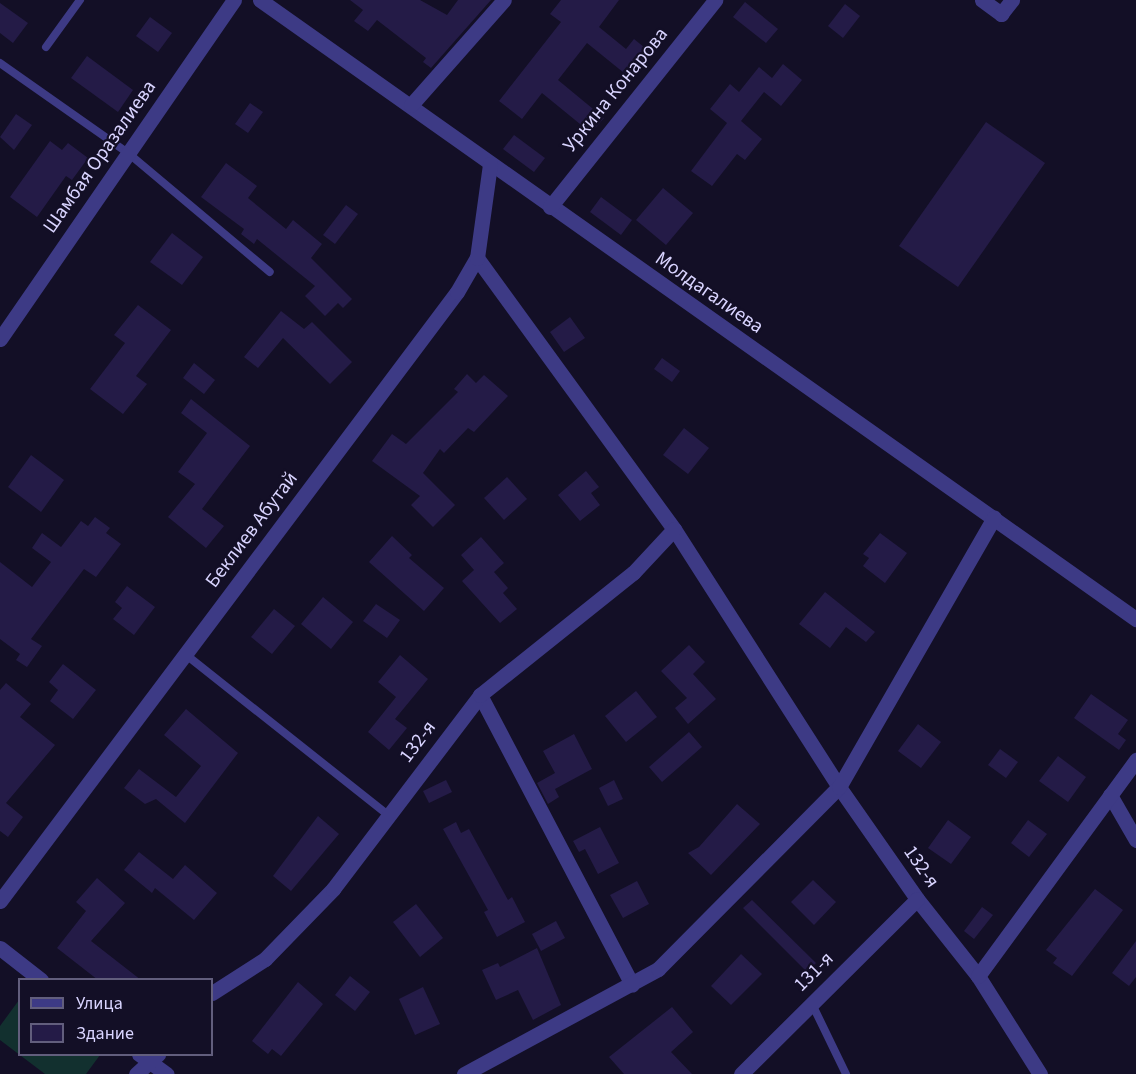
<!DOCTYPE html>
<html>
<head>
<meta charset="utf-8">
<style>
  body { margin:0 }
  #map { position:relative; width:1136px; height:1074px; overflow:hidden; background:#130f26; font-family:"Source Sans 3",sans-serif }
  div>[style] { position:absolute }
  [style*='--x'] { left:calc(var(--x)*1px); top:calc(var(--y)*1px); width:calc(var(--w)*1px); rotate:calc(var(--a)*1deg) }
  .green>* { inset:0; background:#12302f }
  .building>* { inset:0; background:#241b47 }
  .lane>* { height:8px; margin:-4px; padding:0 4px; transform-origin:4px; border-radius:4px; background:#3d3a85 }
  .street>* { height:15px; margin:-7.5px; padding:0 7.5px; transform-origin:7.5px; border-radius:7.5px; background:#3d3a85 }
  span { translate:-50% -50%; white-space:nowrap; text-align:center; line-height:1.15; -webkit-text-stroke:4.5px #130f26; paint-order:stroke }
  .street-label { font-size:20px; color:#d9d4ff }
  .legend { position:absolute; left:18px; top:978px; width:195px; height:78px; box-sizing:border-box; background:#130f26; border:2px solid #625e7d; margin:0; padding:8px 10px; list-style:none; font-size:18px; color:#d9d4ff }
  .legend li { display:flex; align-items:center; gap:12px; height:30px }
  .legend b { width:30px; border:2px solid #625e7d }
</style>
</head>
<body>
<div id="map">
  <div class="green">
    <i style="clip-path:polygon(19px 1000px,20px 1054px,100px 1055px,86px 1074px,45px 1074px,0 1040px,0 1026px)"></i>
  </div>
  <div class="building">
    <i style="clip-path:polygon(350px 0,420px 0,447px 15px,458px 0,491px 0,431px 68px,423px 62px,426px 58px,377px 20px,368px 31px,354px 21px,363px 10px)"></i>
    <i style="clip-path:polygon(561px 0,619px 0,599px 27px,626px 49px,634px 39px,650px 52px,629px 77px,587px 43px,558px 80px,604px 118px,591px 133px,542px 93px,522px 119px,499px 101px,561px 22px,550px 14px)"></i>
    <i style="clip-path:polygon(745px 2px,778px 29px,766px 43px,733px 17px)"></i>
    <i style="clip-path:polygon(0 3px,28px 23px,13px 43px,0 33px)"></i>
    <i style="clip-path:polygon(845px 4px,860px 16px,843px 38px,828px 26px)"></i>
    <i style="clip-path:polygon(150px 17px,172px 33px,158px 52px,136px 36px)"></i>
    <i style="clip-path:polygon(87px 56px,133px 90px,118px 112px,71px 78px)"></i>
    <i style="clip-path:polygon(783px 64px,802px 80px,781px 106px,764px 92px,741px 121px,762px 139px,745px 160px,737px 154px,712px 186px,691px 171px,727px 123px,710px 109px,730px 84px,739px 92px,759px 67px,772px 78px)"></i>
    <i style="clip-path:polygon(250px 103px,263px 112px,248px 133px,235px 124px)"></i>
    <i style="clip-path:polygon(16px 114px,32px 125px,14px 150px,0 137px)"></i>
    <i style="clip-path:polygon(986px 122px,1045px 163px,958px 287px,899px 246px)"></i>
    <i style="clip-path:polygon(514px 135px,545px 158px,534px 172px,503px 149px)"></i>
    <i style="clip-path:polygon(50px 141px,62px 150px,68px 143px,88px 158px,72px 180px,66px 176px,37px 217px,10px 197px)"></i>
    <i style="clip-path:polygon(226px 163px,257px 186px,248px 198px,286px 229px,293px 220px,322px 244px,311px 258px,352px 299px,343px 308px,338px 303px,325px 316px,305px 296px,315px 286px,257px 239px,254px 244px,241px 234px,244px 229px,201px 197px)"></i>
    <i style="clip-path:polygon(663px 188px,693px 213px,666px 245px,636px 220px)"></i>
    <i style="clip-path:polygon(601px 197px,632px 220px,621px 235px,590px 212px)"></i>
    <i style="clip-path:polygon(346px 205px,358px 214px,335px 244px,323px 235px)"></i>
    <i style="clip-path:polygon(172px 233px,203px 257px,182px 285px,150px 262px)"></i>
    <i style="clip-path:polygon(138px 305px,171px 330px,136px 376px,147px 384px,123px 414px,90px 389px,125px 343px,114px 335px)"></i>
    <i style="clip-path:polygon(281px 311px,304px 329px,312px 322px,352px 362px,330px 384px,283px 338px,258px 368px,244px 357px)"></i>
    <i style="clip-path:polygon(570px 317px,585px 338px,564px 352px,550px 332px)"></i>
    <i style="clip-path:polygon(662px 358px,680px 371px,672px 382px,654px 369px)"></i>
    <i style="clip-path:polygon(194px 363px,215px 380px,204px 394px,183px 378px)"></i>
    <i style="clip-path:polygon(467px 374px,476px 383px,484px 375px,508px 396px,474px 432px,468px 428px,444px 453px,440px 449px,423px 473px,455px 505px,433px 527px,411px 505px,420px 496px,372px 461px,392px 434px,406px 444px,458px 392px,454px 389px)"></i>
    <i style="clip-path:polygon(191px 399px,250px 446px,202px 509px,224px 526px,206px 548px,168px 517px,195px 484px,178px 472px,207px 433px,181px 413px)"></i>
    <i style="clip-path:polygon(684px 428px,709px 448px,688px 474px,663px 455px)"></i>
    <i style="clip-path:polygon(31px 455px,64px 480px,41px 512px,8px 487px)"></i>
    <i style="clip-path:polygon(586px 471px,599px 487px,591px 493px,600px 505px,580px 521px,558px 495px)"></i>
    <i style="clip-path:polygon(507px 477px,527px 499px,504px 520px,484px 498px)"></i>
    <i style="clip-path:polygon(95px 517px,110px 528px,106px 533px,121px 544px,96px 577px,84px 569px,31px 639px,42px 646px,27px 667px,16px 660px,20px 654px,0 639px,0 562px,32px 587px,51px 562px,32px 548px,42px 533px,61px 547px,81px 521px,88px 526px)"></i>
    <i style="clip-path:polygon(880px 533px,907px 553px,885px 583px,863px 566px,869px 558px,863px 554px)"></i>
    <i style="clip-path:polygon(392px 536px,412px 555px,409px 558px,444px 588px,424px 611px,369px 562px)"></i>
    <i style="clip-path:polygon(481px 537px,504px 563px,494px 572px,508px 588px,503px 593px,517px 609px,500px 623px,462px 581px,474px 570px,461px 555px)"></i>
    <i style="clip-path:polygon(127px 586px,155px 607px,134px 635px,113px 619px,122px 608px,115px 602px)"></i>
    <i style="clip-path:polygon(825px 592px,875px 632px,866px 642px,846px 627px,830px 648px,799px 624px)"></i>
    <i style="clip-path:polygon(323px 597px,353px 622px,331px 649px,301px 624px)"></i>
    <i style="clip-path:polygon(376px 604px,400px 620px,387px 638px,363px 621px)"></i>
    <i style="clip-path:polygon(274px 609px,295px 626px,272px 654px,251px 637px)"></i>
    <i style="clip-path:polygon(689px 645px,705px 662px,693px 674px,716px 699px,688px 724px,675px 708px,687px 698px,661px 671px)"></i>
    <i style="clip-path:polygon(400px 655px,428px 679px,395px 719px,407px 728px,389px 750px,368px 732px,396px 697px,378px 682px)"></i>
    <i style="clip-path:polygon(63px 664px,96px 690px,73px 719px,50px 701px,58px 690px,49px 682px)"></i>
    <i style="clip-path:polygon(6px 683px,31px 704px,20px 717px,55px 745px,6px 803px,23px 817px,8px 837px,0 831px,0 690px)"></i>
    <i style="clip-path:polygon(636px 691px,657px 717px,626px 742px,605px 716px)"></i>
    <i style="clip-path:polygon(1091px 694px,1128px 720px,1118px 734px,1126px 740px,1119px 750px,1074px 718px)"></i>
    <i style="clip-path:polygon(186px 709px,238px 753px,185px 823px,156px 799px,145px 804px,124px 788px,139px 769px,176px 797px,201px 766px,164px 735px)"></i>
    <i style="clip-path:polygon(918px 724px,941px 742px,921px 768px,898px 751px)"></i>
    <i style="clip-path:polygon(689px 732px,702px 747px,662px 782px,649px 767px)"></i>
    <i style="clip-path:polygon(574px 734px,592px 769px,555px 789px,559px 797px,548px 804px,537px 783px,555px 773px,543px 751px)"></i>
    <i style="clip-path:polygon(1000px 749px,1018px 762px,1006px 778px,988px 765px)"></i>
    <i style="clip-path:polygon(1058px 756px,1086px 777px,1068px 802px,1039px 781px)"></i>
    <i style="clip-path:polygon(446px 780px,452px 792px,429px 803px,423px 791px)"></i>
    <i style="clip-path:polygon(614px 780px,623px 799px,608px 806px,599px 788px)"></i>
    <i style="clip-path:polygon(737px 804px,760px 824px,711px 875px,688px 853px,699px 847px)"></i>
    <i style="clip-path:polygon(318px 816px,339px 834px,291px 891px,273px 876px)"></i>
    <i style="clip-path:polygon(948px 820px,971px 837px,951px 864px,928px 848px)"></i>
    <i style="clip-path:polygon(1028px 820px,1047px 834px,1029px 857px,1011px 843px)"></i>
    <i style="clip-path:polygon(456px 822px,461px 833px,469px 829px,508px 900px,512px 897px,525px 922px,497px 937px,484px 912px,488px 910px,443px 829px)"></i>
    <i style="clip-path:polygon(600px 827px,619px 863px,598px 874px,585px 849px,579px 852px,573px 841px)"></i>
    <i style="clip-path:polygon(139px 852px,173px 879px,185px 865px,217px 893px,194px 920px,155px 888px,152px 893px,124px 870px)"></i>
    <i style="clip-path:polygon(97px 878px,125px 903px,91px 941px,141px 980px,98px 980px,57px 948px,86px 911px,76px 902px)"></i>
    <i style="clip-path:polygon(813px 880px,836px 902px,814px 925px,791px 902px)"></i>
    <i style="clip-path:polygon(637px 881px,649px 904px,623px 918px,610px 895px)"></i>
    <i style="clip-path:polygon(1095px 889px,1123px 910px,1072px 976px,1053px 963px,1057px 958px,1046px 950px)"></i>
    <i style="clip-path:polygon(752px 900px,816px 963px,807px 972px,743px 908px)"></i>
    <i style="clip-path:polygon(416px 904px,443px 938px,420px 957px,393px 922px)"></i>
    <i style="clip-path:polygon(982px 907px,993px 915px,974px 939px,964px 931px)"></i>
    <i style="clip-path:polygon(556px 921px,565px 938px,541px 951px,532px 934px)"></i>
    <i style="clip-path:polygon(1136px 941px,1136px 977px,1129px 986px,1112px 973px)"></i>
    <i style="clip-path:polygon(537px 948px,561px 1005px,533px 1020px,518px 990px,496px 1000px,482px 970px,498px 963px,500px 967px)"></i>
    <i style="clip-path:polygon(741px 954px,762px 974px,731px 1005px,711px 986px)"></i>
    <i style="clip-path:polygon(350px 976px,370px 992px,355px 1011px,335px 995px)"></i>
    <i style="clip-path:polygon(298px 982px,323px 1004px,281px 1056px,272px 1049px,268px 1054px,252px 1041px)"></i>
    <i style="clip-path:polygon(423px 987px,440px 1024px,415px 1035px,399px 999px)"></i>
    <i style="clip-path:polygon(672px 1007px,693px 1032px,671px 1052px,692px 1074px,624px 1074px,609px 1057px)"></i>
  </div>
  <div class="lane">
    <i style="--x:46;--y:47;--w:58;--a:-54.1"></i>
    <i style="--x:0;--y:63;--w:156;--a:35.1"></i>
    <i style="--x:128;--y:153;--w:185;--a:40"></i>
    <i style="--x:185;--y:654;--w:259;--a:38.4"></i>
    <i style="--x:812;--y:1004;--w:78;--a:64.1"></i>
  </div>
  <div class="street">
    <i style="--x:260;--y:0;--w:1073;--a:35.25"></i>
    <i style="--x:982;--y:0;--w:24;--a:36"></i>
    <i style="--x:1001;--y:14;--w:18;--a:-52"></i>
    <i style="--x:411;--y:105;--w:140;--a:-48.5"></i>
    <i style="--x:550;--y:207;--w:265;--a:-51.4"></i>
    <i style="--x:477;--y:258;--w:335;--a:54"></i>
    <i style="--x:674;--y:529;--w:306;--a:57.4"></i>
    <i style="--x:839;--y:787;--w:136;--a:55.1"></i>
    <i style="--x:917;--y:899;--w:98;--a:51.6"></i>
    <i style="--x:978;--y:976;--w:116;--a:57.7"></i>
    <i style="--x:0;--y:339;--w:412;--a:-55.4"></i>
    <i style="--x:480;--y:695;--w:327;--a:62.3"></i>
    <i style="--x:1110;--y:795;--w:52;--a:60"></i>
    <i style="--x:0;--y:901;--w:761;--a:-53.12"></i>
    <i style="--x:457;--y:292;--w:39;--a:-60"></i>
    <i style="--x:477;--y:258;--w:95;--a:-82.1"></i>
    <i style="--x:0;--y:948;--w:52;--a:38"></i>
    <i style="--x:978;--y:976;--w:268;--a:-53.8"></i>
    <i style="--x:212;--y:993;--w:63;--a:-32.7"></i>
    <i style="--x:265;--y:959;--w:98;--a:-45.8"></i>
    <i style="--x:333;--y:889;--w:243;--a:-52.8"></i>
    <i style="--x:480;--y:695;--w:196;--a:-38.6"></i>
    <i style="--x:633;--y:573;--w:60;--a:-47"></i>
    <i style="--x:139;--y:1054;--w:34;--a:36"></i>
    <i style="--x:136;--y:1074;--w:30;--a:-42"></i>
    <i style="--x:464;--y:1074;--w:221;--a:-28.4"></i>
    <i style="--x:658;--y:969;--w:257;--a:-45.2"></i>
    <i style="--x:839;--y:787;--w:311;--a:-60.1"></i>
    <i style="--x:741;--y:1074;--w:248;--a:-44.8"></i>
  </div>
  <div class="street-label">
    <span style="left:616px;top:90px;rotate:-51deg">Уркина Конарова</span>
    <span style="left:100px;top:157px;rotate:-55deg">Шамбая Оразалиева</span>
    <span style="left:709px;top:293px;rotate:35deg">Молдагалиева</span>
    <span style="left:252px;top:530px;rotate:-53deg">Беклиев Абутай</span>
    <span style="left:418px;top:742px;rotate:-53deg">132-я</span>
    <span style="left:921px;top:867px;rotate:55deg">132-я</span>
    <span style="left:814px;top:972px;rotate:-45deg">131-я</span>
  </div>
  <ul class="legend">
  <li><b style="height:8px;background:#3d3a85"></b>Улица</li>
  <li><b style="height:16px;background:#241b47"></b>Здание</li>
  </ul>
</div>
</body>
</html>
